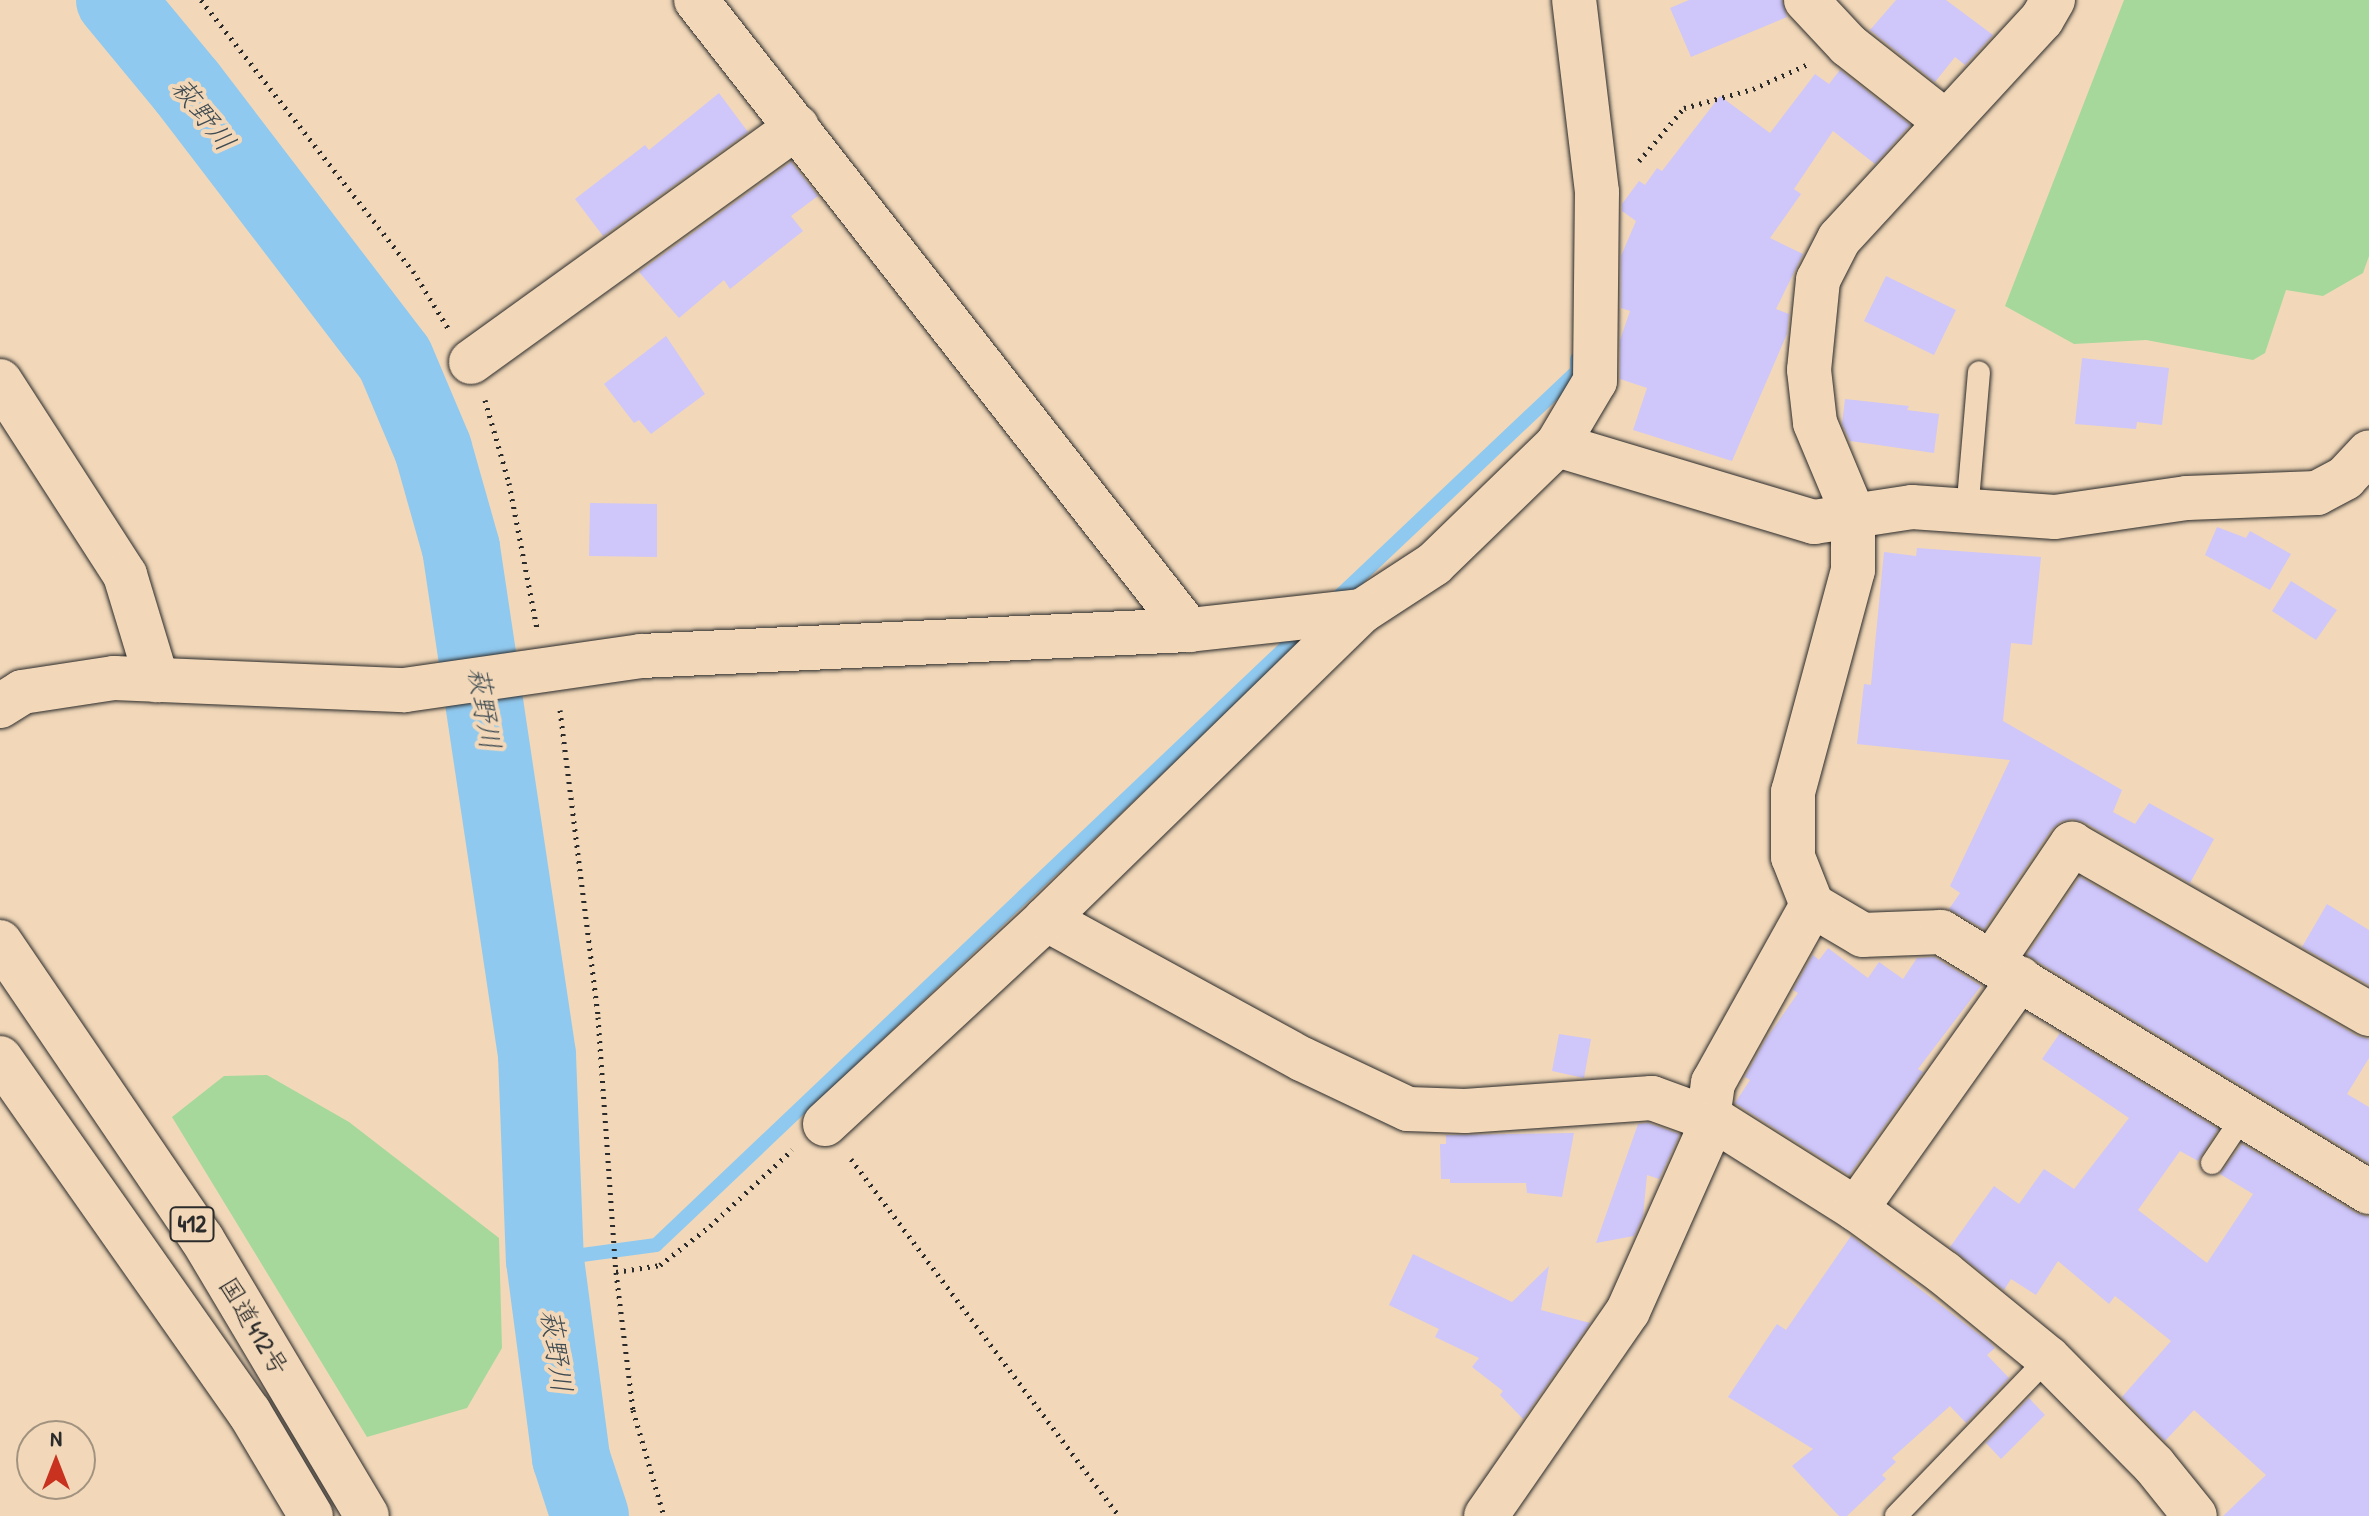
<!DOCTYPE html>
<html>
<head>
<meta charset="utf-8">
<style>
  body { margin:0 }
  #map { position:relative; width:2369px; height:1516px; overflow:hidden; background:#f2d8b9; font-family:"Patrick Hand","Klee One",sans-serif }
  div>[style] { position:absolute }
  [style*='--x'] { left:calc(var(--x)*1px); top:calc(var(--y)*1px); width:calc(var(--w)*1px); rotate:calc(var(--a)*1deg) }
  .green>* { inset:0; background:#a5d89a }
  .stream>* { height:14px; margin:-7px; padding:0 7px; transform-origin:7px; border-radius:7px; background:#90c9ef }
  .river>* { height:78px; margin:-39px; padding:0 39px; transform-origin:39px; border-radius:39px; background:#90c9ef }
  .building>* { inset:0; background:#cfc6f9 }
  .path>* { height:5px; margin-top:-2.5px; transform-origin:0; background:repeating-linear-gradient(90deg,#2b2b2b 0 2px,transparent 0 8px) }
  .roads { filter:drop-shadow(0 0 2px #2b2b2b) drop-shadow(0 0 2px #2b2b2b) }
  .service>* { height:22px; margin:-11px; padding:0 11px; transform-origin:11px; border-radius:11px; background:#f2d8b9 }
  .minor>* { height:44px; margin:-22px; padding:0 22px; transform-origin:22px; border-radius:22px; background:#f2d8b9 }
  .trunk>* { height:44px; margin:-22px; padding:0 22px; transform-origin:22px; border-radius:22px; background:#f2d8b9 }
  span { translate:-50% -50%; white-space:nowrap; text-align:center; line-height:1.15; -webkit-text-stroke:8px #f2d8b9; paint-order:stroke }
  .shield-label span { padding:2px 6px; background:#f2d8b9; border:2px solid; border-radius:6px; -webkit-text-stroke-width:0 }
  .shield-label { font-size:24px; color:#2b2b2b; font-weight:700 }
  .street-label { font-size:26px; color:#2b2b2b }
  .water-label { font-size:28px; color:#3f4b52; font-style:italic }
  .north { position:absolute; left:16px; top:1420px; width:80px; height:80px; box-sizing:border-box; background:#f2d8b9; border:2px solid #a29380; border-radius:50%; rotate:0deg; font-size:22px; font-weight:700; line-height:32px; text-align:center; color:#2b2b2b }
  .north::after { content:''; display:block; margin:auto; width:28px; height:36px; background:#c8321e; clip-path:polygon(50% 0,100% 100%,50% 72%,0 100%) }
</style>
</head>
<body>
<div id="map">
  <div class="green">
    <i style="clip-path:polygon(2124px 0,2369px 0,2369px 256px,2363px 273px,2323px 296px,2286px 290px,2265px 353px,2253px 360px,2146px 340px,2074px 344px,2005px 306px)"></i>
    <i style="clip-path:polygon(267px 1075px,349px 1122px,499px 1238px,502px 1348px,467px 1408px,367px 1437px,172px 1117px,224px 1076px)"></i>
  </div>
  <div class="stream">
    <i style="--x:1333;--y:602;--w:336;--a:-43.4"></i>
    <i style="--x:1577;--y:371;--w:12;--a:-90"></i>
    <i style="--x:545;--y:1260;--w:112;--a:-7.7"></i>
    <i style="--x:656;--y:1245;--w:898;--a:-43.51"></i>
  </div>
  <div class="river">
    <i style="--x:115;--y:0;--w:113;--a:50.4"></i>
    <i style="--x:187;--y:87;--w:342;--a:52.6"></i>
    <i style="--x:395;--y:359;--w:98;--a:67.1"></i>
    <i style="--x:433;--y:449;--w:103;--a:74.2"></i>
    <i style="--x:461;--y:548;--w:513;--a:81.47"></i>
    <i style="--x:537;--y:1055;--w:205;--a:87.8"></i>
    <i style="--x:545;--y:1260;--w:200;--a:82.5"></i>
    <i style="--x:571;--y:1458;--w:61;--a:71.9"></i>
  </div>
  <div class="building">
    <i style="clip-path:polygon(1689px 0,1782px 0,1787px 17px,1691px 57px,1670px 8px)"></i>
    <i style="clip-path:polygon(1896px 0,1946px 0,1993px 35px,1965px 65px,1955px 57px,1935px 82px,1870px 30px)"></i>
    <i style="clip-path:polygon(1840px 70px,1910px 125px,1875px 164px,1833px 131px,1794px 189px,1801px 194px,1770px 238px,1803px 254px,1776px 309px,1789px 314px,1787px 334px,1732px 461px,1633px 430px,1647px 388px,1620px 379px,1620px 340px,1630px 311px,1621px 308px,1621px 256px,1636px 221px,1622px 211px,1622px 204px,1639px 181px,1645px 185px,1657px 168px,1662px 171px,1720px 96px,1770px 133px,1815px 74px,1829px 84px)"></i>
    <i style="clip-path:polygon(719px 93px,748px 132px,603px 236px,575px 199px,645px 145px,649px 150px)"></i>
    <i style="clip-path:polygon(791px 162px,818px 196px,791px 216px,803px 231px,730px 289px,724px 280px,679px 318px,639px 272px)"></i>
    <i style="clip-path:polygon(1886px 276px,1956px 310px,1934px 355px,1864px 321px)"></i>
    <i style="clip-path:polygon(666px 336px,705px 394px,651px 434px,639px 420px,634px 423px,604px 384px)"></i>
    <i style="clip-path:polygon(2082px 358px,2169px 368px,2162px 425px,2137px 422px,2136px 429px,2075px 424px)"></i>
    <i style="clip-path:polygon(1845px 399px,1909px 406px,1907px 410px,1939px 414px,1934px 453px,1850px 441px,1842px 424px)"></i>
    <i style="clip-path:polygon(590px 503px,657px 504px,657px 557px,589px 556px)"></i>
    <i style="clip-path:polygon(2217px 527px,2246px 538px,2250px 531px,2291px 554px,2270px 590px,2205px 555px)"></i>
    <i style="clip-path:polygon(1917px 548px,2041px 557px,2032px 645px,2011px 643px,2003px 721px,2122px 790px,2113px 812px,2135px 824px,2149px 803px,2214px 839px,2190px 883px,2084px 822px,2072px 819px,2060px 822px,2051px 830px,1984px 929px,1949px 909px,1960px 893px,1950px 886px,2010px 760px,1857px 744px,1864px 684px,1871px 685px,1884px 552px,1916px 556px)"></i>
    <i style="clip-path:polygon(2291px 581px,2337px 610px,2316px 640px,2272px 611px)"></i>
    <i style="clip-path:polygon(2080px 877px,2357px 1036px,2369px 1039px,2369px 1058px,2347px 1094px,2369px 1107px,2369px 1163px,2027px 955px)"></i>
    <i style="clip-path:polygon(2327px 904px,2369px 930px,2369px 985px,2302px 947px)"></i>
    <i style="clip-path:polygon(1828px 948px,1868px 978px,1879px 962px,1903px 979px,1917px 958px,1934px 957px,1981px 986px,1918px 1069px,1923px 1072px,1849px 1175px,1735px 1103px,1750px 1080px,1745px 1077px,1766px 1039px,1798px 993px,1793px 990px,1810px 960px,1813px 955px,1819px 960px)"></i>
    <i style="clip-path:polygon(2060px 1033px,2218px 1129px,2198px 1161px,2180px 1151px,2138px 1210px,2207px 1263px,2253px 1194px,2220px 1174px,2242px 1144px,2356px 1213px,2369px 1217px,2369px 1516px,2223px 1516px,2266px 1475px,2194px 1410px,2165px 1441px,2122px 1397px,2171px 1341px,2115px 1296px,2109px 1304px,2058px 1261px,2036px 1295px,2011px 1279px,2004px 1290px,1950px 1247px,1994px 1186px,2019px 1204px,2044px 1169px,2074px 1189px,2129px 1118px,2042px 1059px)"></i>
    <i style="clip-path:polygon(1559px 1034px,1591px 1039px,1584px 1078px,1552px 1071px)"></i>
    <i style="clip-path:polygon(1648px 1123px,1679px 1134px,1678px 1138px,1659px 1179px,1647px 1175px,1643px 1216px,1634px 1236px,1596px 1243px,1638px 1124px)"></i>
    <i style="clip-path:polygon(1574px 1133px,1562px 1197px,1527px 1193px,1526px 1183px,1450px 1183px,1450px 1179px,1441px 1179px,1440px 1144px,1446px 1144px,1446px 1135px)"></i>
    <i style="clip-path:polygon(1851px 1236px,1990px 1343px,1995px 1348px,1987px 1355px,2009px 1378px,1966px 1423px,1950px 1406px,1892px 1458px,1896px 1462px,1882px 1475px,1886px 1479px,1847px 1516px,1839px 1516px,1792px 1466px,1813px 1449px,1728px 1397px,1777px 1324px,1786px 1330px)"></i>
    <i style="clip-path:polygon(1413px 1254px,1512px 1302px,1549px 1266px,1541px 1310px,1590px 1323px,1523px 1419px,1500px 1395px,1503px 1391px,1472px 1367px,1479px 1358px,1435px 1337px,1439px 1329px,1389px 1305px)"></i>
    <i style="clip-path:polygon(2029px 1398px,2045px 1415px,2001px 1459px,1986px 1443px)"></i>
  </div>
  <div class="path">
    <i style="--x:201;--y:0;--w:344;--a:52"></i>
    <i style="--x:413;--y:271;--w:67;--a:58.4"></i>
    <i style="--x:1639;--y:161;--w:70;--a:-49.7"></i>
    <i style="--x:1684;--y:108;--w:72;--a:-15.4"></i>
    <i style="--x:1753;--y:89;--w:60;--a:-24.4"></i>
    <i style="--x:485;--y:400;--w:86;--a:73.9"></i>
    <i style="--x:509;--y:483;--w:148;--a:79.1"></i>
    <i style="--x:560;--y:710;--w:309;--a:82.9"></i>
    <i style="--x:598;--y:1017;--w:256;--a:86"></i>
    <i style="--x:616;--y:1272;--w:139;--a:83"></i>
    <i style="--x:633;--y:1410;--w:110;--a:73.7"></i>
    <i style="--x:851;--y:1159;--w:446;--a:53.1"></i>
    <i style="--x:616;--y:1272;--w:45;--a:-9"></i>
    <i style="--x:660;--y:1265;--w:63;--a:-38"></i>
    <i style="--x:710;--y:1226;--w:112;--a:-42.8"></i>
  </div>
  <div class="roads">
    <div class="service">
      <i style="--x:1967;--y:512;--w:140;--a:-85.1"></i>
      <i style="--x:2212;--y:1163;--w:58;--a:-56.3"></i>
      <i style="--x:1896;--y:1516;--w:219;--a:-46.1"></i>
    </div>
    <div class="minor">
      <i style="--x:696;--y:0;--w:800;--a:51.96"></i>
      <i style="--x:1806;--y:0;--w:62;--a:47"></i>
      <i style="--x:1848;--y:45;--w:125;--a:38.2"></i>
      <i style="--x:2053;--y:0;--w:22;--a:120"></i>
      <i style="--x:2042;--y:19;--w:299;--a:132.7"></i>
      <i style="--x:1839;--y:239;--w:46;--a:117.1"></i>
      <i style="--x:1818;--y:280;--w:90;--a:95.7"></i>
      <i style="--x:1809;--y:370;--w:53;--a:83.5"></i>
      <i style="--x:1815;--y:423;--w:99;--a:67.3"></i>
      <i style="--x:1853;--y:514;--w:56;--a:90"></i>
      <i style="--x:1853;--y:570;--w:230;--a:105.1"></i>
      <i style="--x:1793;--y:792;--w:65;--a:90"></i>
      <i style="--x:1793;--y:857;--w:52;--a:68.4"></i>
      <i style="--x:1812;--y:905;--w:59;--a:30.5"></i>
      <i style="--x:1863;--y:935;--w:78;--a:-2.2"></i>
      <i style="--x:1941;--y:932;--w:501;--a:31.28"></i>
      <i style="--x:471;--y:362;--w:402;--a:-35.8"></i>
      <i style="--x:0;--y:381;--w:231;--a:57.2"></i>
      <i style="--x:125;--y:575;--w:110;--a:73.1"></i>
      <i style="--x:1557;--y:445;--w:74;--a:-59.3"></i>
      <i style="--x:1595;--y:381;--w:189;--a:-89.4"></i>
      <i style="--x:1597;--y:192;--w:193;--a:-96.8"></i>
      <i style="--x:0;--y:706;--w:26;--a:-32"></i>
      <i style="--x:22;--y:692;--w:93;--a:-8.7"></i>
      <i style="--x:114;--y:678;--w:291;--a:2.4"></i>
      <i style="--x:405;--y:690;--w:238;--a:-8.2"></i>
      <i style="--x:641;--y:656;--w:549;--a:-2.72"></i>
      <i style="--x:1189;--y:630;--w:174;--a:-6.3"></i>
      <i style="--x:1362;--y:611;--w:86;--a:-33.1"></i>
      <i style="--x:1434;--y:564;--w:171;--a:-44.1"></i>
      <i style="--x:1557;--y:445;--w:268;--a:16.7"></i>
      <i style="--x:1814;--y:522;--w:99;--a:-8.7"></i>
      <i style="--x:1912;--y:507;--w:143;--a:4"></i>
      <i style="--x:2055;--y:517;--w:133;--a:-8.2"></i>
      <i style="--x:2187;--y:498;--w:130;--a:-2.2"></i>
      <i style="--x:2317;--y:493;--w:32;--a:-28"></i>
      <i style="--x:2345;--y:478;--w:35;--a:-47"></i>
      <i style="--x:1046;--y:919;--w:292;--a:28.7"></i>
      <i style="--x:1302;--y:1059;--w:117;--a:25.3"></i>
      <i style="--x:1408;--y:1109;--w:57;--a:2"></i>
      <i style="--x:1465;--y:1111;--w:187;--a:-4"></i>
      <i style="--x:1652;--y:1098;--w:70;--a:20"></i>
      <i style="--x:1718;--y:1122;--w:163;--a:32.2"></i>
      <i style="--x:1856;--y:1209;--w:109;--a:36"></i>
      <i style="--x:1944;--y:1273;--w:134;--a:39.3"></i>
      <i style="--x:2048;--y:1358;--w:151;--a:45.3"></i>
      <i style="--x:2154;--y:1465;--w:65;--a:51.2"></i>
      <i style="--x:1992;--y:962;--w:143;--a:-55.9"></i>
      <i style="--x:2072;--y:844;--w:342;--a:29.8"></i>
      <i style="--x:825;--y:1124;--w:301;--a:-42.8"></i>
      <i style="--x:1046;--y:919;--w:441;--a:-44.3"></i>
      <i style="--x:1856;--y:1209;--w:283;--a:-54.6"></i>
      <i style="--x:1486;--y:1516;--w:249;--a:-55.3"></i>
      <i style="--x:1628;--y:1311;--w:189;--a:-66"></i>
      <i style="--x:1705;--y:1138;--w:56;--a:-81.7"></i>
      <i style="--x:1713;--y:1083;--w:204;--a:-60.9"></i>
    </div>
    <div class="trunk">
      <i style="--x:0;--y:942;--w:359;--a:55.8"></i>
      <i style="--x:202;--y:1239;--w:322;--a:59.2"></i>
      <i style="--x:0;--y:1058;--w:433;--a:54.9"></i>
      <i style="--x:249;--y:1412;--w:121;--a:59.2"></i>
    </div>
  </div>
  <div class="shield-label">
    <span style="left:192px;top:1224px">412</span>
  </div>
  <div class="street-label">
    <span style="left:254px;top:1326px;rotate:59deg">国道412号</span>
  </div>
  <div class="water-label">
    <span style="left:204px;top:114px;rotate:52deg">萩野川</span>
    <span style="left:485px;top:708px;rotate:81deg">萩野川</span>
    <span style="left:557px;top:1351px;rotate:82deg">萩野川</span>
  </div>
  <div class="north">N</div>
</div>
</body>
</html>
